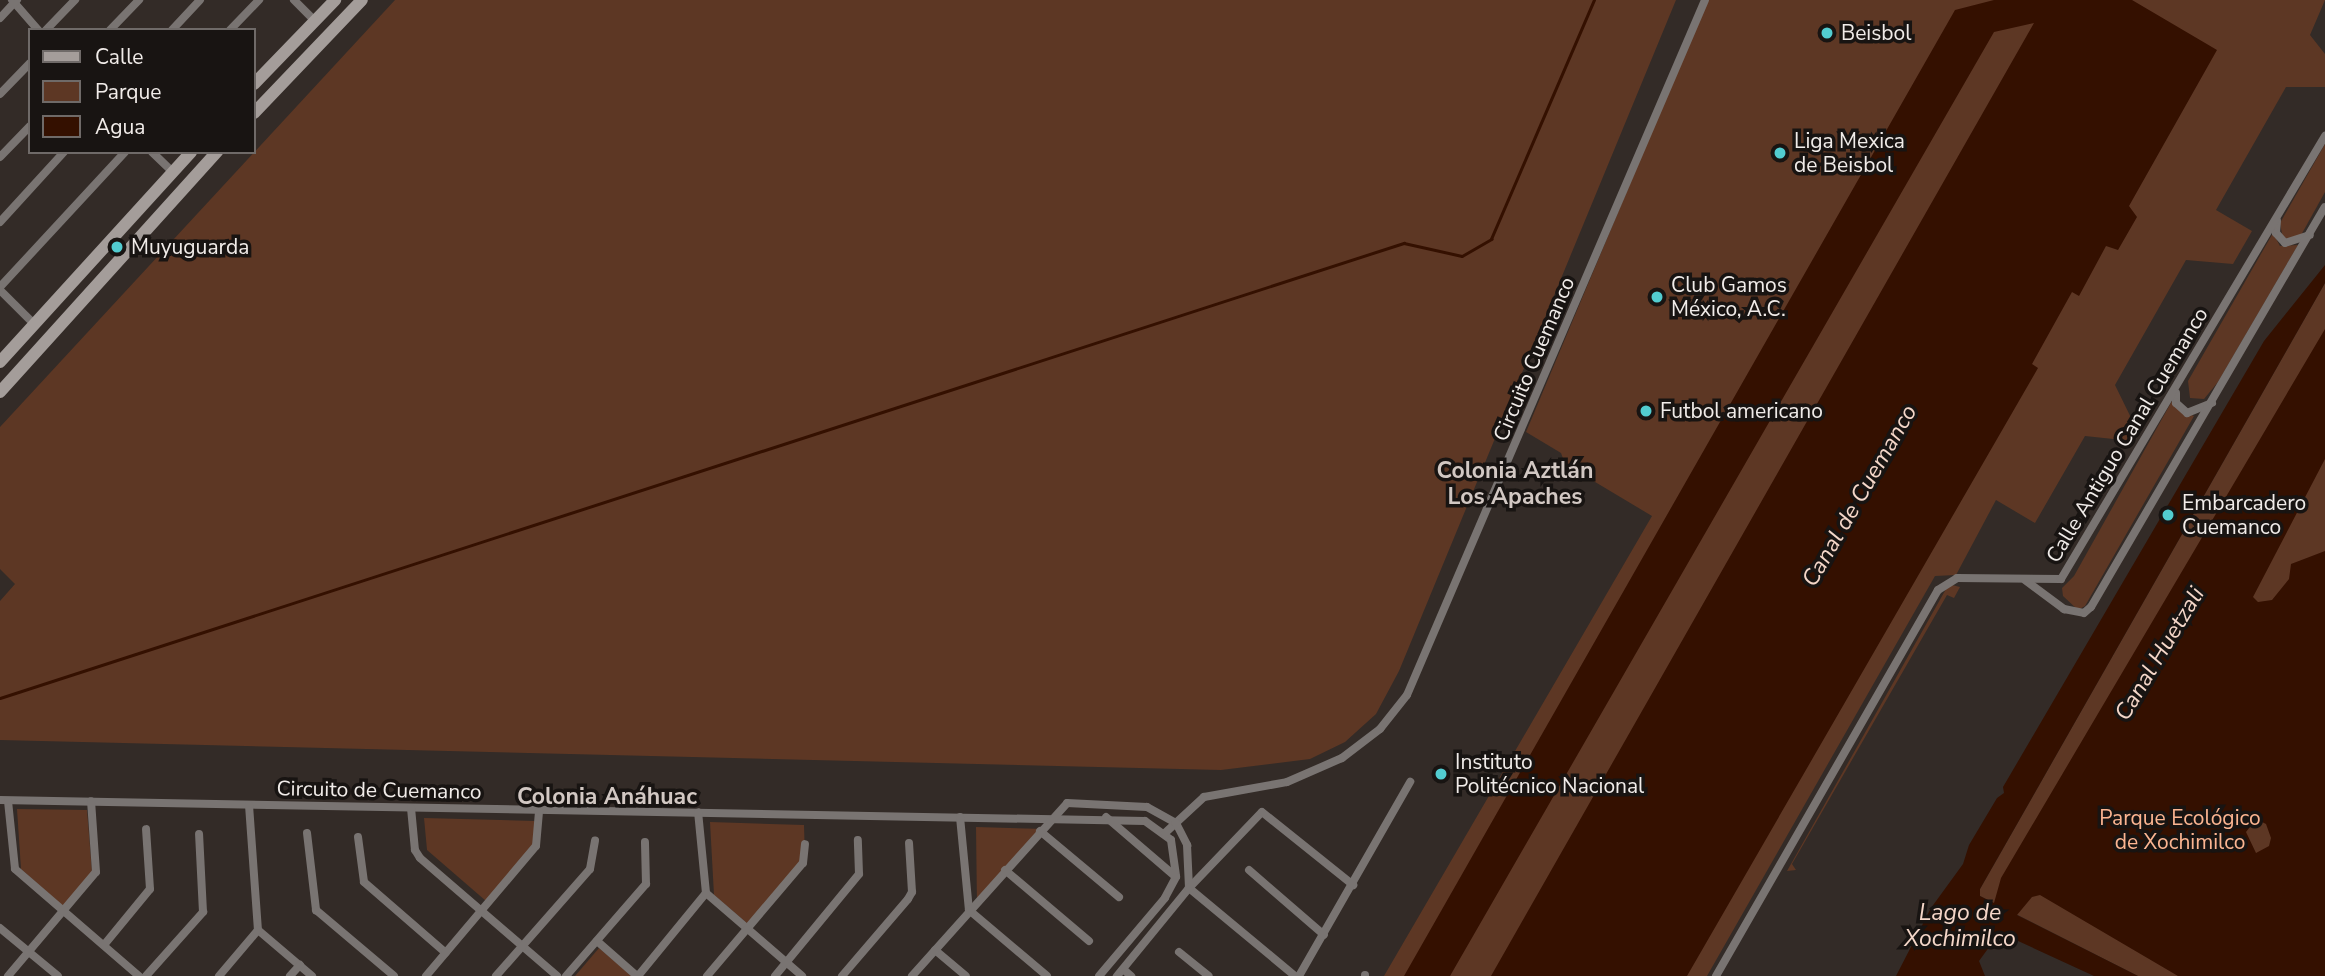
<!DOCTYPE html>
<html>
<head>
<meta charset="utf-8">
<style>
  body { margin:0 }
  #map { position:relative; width:2325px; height:976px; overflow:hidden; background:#332b27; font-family:"Nunito Sans",sans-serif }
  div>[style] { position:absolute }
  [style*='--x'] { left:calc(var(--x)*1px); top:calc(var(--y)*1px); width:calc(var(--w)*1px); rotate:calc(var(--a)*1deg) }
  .green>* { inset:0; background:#5d3724 }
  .water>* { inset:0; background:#341000 }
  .stream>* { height:2.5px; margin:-1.25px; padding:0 1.25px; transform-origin:1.25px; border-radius:1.25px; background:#341000 }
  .minor>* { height:8px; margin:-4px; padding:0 4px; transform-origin:4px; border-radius:4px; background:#797472 }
  .secondary>* { height:12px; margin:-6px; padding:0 6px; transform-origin:6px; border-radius:6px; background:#a49d9a }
  .dots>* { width:19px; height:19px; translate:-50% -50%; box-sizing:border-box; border:4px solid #181412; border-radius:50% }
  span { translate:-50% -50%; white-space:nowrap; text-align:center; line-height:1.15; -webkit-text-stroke:7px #181412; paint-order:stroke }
  .poi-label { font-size:21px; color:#f1ece9 }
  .left { translate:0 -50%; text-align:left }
  .street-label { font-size:21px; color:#f1ece9 }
  .park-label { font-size:21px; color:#fcb591 }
  .neighbourhood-label { font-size:23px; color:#d2c8c3; font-weight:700 }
  .water-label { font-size:23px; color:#f5d7c9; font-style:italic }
  .legend { position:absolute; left:28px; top:28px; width:228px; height:126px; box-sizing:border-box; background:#181412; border:2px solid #6f6a68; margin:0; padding:9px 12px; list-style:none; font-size:21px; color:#f1ece9 }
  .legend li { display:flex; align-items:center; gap:14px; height:35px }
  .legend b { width:35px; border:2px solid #6f6a68 }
</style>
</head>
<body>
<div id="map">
  <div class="green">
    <i style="clip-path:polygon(395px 0,1676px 0,1399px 671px,1376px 714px,1345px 742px,1310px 759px,1221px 770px,0 740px,0 601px,15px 584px,0 569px,0 427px)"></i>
    <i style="clip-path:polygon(1707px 0,2325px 0,2310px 35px,2325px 54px,2325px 87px,2286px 87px,2216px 210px,2252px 231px,2233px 264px,2186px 260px,2115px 385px,2138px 432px,2132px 441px,2085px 436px,2035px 523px,1996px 500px,1956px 575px,1935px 576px,1707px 976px,1384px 976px,1652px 516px,1565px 464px,1561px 453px,1526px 432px)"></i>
    <i style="clip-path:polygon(2325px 144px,2325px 192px,2300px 237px,2283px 239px,2280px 223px)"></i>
    <i style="clip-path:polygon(2273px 233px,2280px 246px,2298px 245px,2218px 382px,2204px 399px,2190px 398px,2188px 381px)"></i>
    <i style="clip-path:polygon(2325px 283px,2325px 976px,2138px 976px,1980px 896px,1980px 889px)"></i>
    <i style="clip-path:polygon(2172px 401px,2179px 410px,2194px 416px,2085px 606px,2078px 610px,2063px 596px,2062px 588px,2074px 576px)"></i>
    <i style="clip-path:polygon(1952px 585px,1960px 587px,1954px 598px,1947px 595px,1792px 864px,1796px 870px,1787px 871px,1946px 589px)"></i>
    <i style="clip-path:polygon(17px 809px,87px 810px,92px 872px,64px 907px,21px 869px)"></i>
    <i style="clip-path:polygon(424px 818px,535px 821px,535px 842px,486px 901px,427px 850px)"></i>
    <i style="clip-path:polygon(710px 822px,804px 825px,805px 860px,748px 924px,714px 895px)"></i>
    <i style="clip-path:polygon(976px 827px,1046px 829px,977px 907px)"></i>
    <i style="clip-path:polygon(599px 948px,632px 976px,575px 976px)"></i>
  </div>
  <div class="water">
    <i style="clip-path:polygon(1994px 0,2132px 0,2217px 50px,2129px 206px,2137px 217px,2118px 250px,2106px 246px,2079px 296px,2072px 292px,2032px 364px,2038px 368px,1687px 976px,1491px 976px,2034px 23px,1994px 32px,1450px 976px,1404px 976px,1955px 10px)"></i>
    <i style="clip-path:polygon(evenodd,2325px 265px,2325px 283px,1980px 889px,1980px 896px,1994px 903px,2001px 878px,2325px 329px,2325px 459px,2253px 597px,2258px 602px,2272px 600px,2289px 579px,2291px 564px,2325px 551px,2325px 976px,2178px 976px,2040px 895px,2032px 897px,2017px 915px,2138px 976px,2094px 976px,2005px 935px,1995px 939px,1979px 961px,1985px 976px,1896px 976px,1931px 908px,1963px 864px,1969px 845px,1997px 798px,2004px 793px,2003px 787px,2264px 341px,2325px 265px,2256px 819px,2266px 824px,2271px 838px,2269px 846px,2256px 853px,2246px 832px,2256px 819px)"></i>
  </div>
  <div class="stream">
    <i style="--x:0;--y:698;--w:1476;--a:-17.96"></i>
    <i style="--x:1404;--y:243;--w:59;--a:12.6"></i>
    <i style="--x:1462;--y:256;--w:34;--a:-30"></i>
    <i style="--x:1491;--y:239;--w:260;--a:-66.7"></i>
  </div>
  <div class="minor">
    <i style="--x:12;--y:0;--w:40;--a:49"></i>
    <i style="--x:294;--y:0;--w:27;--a:45"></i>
    <i style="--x:0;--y:18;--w:25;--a:-47"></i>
    <i style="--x:46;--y:30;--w:42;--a:-46"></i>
    <i style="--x:110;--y:30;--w:42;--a:-46"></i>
    <i style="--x:172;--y:30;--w:41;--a:-47"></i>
    <i style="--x:230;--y:30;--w:42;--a:-46"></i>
    <i style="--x:0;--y:94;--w:43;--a:-45.9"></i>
    <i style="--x:152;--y:152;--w:29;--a:44"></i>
    <i style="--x:0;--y:157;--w:43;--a:-45.9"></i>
    <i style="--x:2277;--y:221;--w:12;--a:95"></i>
    <i style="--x:2276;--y:233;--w:13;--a:48"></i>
    <i style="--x:2285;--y:243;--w:26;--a:-18"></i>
    <i style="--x:0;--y:222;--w:95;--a:-47.6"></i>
    <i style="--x:0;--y:287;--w:184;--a:-47.2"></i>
    <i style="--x:0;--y:290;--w:48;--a:45"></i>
    <i style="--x:2176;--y:393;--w:10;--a:90"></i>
    <i style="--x:2176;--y:403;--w:15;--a:42"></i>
    <i style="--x:2187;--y:413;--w:27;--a:-22"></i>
    <i style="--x:2025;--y:580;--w:49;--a:36.6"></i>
    <i style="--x:2064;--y:609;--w:20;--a:11"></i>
    <i style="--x:2084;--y:613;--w:9;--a:-41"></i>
    <i style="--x:2091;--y:607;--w:463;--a:-59.7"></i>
    <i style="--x:0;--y:800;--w:1145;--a:1.05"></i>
    <i style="--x:1145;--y:821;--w:32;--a:36"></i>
    <i style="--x:1171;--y:840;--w:37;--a:82"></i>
    <i style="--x:1176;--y:877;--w:24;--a:118"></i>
    <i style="--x:1165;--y:898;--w:102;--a:130.2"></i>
    <i style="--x:8;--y:801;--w:68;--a:84.1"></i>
    <i style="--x:15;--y:869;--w:164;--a:40.8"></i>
    <i style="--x:249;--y:805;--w:125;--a:85.9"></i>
    <i style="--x:411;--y:808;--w:42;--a:84.6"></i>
    <i style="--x:415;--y:850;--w:9;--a:58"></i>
    <i style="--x:420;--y:858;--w:181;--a:40.7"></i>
    <i style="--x:960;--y:817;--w:93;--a:84.5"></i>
    <i style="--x:969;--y:910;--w:102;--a:40.2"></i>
    <i style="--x:1106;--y:817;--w:92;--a:40.6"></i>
    <i style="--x:1040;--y:831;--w:103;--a:39.9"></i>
    <i style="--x:307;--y:833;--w:78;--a:83.3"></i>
    <i style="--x:316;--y:910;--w:102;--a:40.2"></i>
    <i style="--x:1165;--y:833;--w:53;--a:-42.7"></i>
    <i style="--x:1204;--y:797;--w:84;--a:-10.2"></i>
    <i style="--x:1287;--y:782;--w:60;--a:-23.6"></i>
    <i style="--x:1342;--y:758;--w:48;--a:-37.3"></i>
    <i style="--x:1380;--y:729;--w:43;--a:-51.5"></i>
    <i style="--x:1407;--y:695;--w:756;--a:-66.79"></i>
    <i style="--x:358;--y:837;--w:45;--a:82.4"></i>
    <i style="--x:364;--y:882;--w:108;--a:40.9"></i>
    <i style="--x:1005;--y:870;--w:110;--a:40.2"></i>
    <i style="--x:1249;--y:870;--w:99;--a:40.9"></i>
    <i style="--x:706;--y:893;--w:127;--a:40.8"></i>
    <i style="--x:0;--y:928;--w:75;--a:39.6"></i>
    <i style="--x:258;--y:930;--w:71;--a:40.4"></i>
    <i style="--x:597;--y:941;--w:53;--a:41.2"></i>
    <i style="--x:104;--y:945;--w:72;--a:-50.6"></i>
    <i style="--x:150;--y:889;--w:60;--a:-93.8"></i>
    <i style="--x:935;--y:950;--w:40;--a:40"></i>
    <i style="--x:1179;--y:952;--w:38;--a:39"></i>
    <i style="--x:1123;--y:969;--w:11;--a:41"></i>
    <i style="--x:8;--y:976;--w:136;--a:-49.8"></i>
    <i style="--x:96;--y:872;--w:71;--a:-94"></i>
    <i style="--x:146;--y:976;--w:86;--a:-48.3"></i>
    <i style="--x:203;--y:912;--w:78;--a:-92.9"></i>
    <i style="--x:219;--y:976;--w:60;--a:-49.7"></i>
    <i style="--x:290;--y:976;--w:15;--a:-48"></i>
    <i style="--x:426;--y:976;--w:170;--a:-49.8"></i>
    <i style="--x:536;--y:846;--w:35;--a:-85"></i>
    <i style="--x:496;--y:976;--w:142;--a:-48.7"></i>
    <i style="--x:590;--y:869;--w:29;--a:-80"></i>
    <i style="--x:566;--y:976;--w:122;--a:-49"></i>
    <i style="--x:646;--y:884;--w:42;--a:-91.4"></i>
    <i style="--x:638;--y:976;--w:107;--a:-50.7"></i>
    <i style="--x:706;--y:893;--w:81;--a:-95.6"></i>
    <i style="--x:707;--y:976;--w:148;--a:-49.7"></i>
    <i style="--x:803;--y:863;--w:19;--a:-84"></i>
    <i style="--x:775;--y:976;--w:132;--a:-50.5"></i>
    <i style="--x:859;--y:874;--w:34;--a:-92"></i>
    <i style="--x:842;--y:976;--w:101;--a:-49.4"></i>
    <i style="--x:908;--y:899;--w:8;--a:-60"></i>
    <i style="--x:912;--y:892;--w:49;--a:-93.5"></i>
    <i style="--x:912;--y:976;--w:232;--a:-48.1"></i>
    <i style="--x:1067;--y:803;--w:80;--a:2.9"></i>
    <i style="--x:1147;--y:807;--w:33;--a:29"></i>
    <i style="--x:1176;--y:823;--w:25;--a:63"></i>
    <i style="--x:1187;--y:845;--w:43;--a:87.3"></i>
    <i style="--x:1189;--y:888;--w:114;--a:129.3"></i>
    <i style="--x:1295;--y:976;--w:138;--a:-140.3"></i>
    <i style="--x:1189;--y:888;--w:105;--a:-46.2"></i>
    <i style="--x:1262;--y:812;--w:117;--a:38.7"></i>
    <i style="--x:1299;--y:976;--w:224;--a:-60.2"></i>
    <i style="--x:1365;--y:976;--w:1;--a:-90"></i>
    <i style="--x:1716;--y:976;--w:445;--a:-60.1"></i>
    <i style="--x:1938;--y:590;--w:22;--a:-32"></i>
    <i style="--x:1957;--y:578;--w:104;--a:0.6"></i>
    <i style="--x:2061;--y:579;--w:516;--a:-59.21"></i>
  </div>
  <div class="secondary">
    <i style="--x:254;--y:84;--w:117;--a:-46"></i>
    <i style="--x:254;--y:113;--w:156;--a:-46.3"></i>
    <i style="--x:0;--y:362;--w:284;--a:-47.7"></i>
    <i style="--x:0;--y:392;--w:324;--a:-47.9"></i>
  </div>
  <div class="dots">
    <i style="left:1827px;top:33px;background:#52ccd0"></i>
    <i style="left:1780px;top:153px;background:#52ccd0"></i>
    <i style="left:117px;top:247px;background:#52ccd0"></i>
    <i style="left:1657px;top:297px;background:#52ccd0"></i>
    <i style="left:1646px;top:411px;background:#52ccd0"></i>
    <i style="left:2168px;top:515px;background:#52ccd0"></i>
    <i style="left:1441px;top:774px;background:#52ccd0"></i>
  </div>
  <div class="poi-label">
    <span class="left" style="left:1841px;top:33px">Beisbol</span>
    <span class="left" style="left:1794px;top:153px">Liga Mexica<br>de Beisbol</span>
    <span class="left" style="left:131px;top:247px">Muyuguarda</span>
    <span class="left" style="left:1671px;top:297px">Club Gamos<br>México, A.C.</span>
    <span class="left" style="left:1660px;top:411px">Futbol americano</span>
    <span class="left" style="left:2182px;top:515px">Embarcadero<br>Cuemanco</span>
    <span class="left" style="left:1455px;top:774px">Instituto<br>Politécnico Nacional</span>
  </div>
  <div class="street-label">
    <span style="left:1534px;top:359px;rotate:-67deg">Circuito Cuemanco</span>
    <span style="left:2127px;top:435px;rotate:-59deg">Calle Antiguo Canal Cuemanco</span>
    <span style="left:379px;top:790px;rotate:1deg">Circuito de Cuemanco</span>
  </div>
  <div class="park-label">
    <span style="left:2180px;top:830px">Parque Ecológico<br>de Xochimilco</span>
  </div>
  <div class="neighbourhood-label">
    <span style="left:1515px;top:484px">Colonia Aztlán<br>Los Apaches</span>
    <span style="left:607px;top:797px">Colonia Anáhuac</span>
  </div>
  <div class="water-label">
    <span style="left:1860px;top:496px;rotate:-60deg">Canal de Cuemanco</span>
    <span style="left:2160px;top:654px;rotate:-59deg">Canal Huetzali</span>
    <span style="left:1960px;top:926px">Lago de<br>Xochimilco</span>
  </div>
  <ul class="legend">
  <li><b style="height:9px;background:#a49d9a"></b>Calle</li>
  <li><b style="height:19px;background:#5d3724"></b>Parque</li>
  <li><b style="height:19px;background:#341000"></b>Agua</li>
  </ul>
</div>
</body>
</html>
